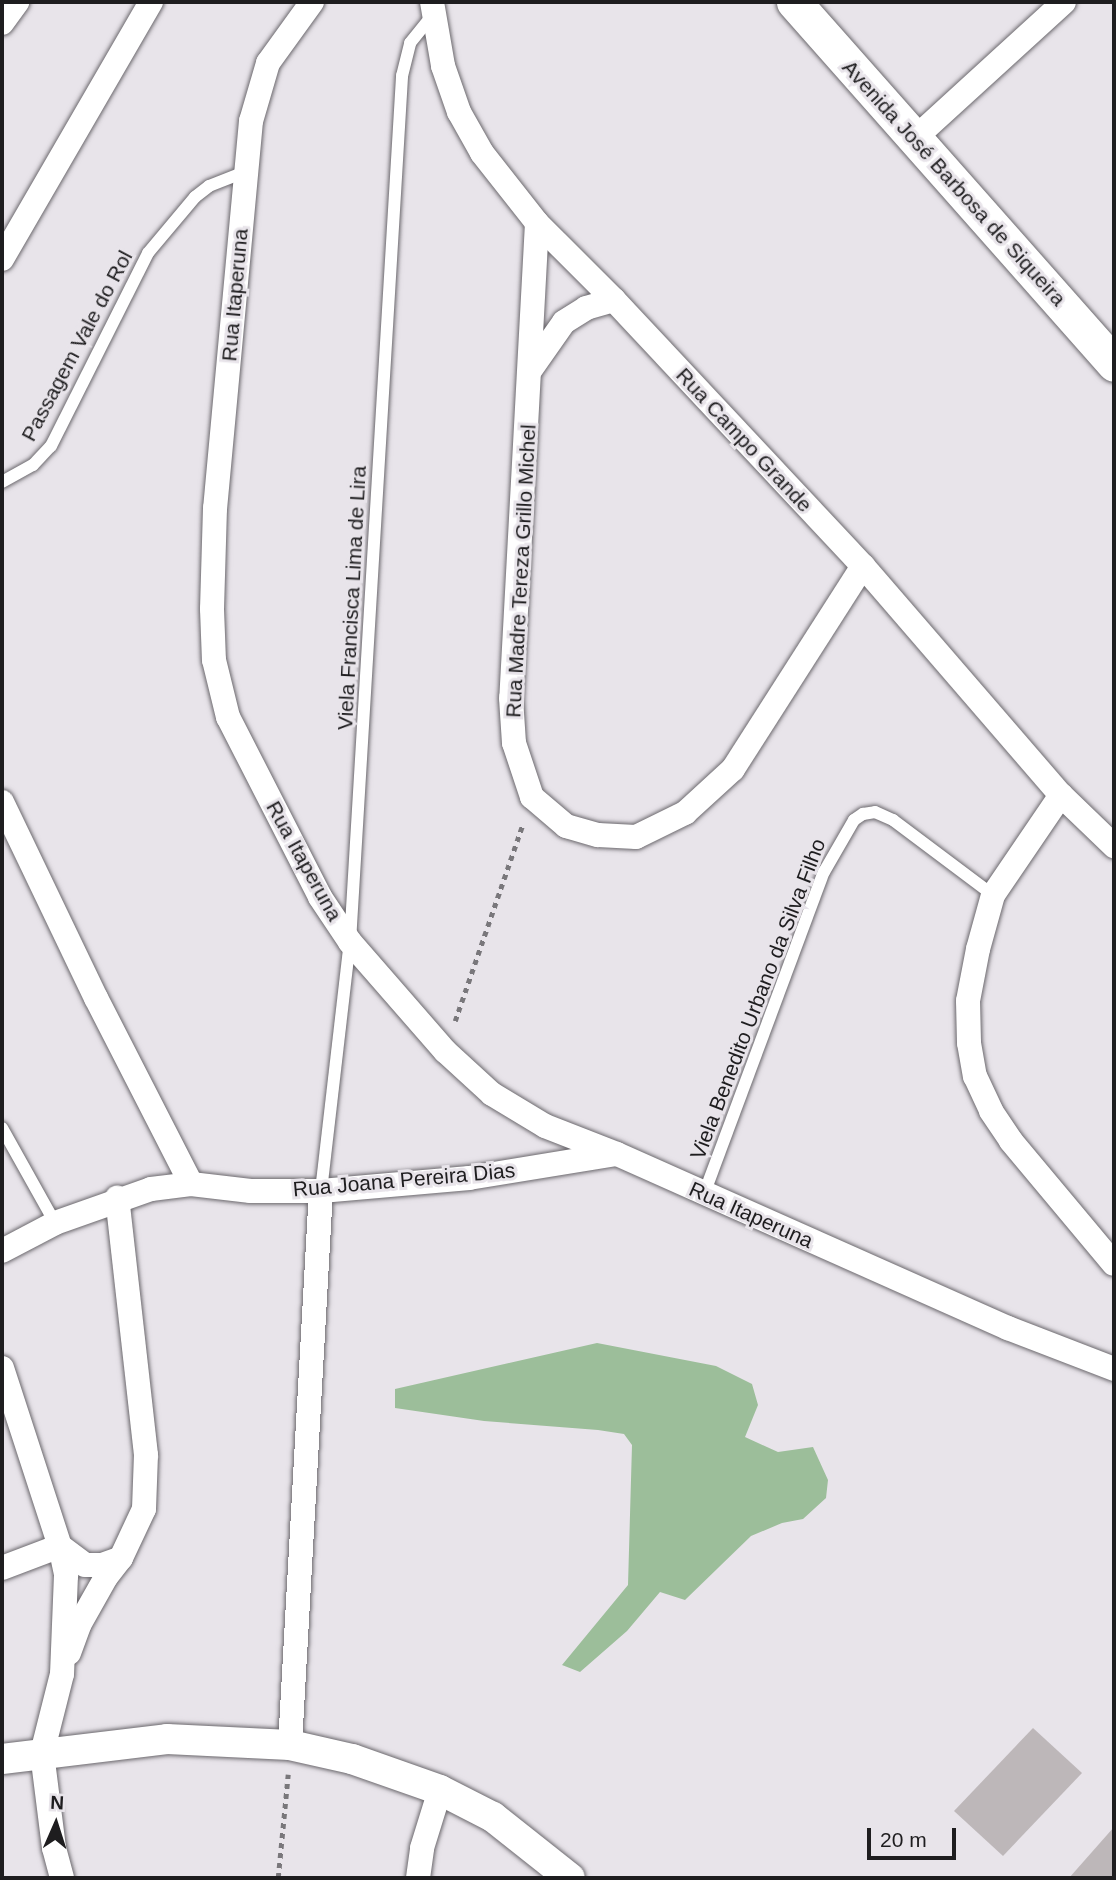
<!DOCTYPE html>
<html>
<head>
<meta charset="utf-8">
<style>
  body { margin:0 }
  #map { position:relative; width:1116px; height:1880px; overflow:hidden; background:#e8e4ea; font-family:Arial,sans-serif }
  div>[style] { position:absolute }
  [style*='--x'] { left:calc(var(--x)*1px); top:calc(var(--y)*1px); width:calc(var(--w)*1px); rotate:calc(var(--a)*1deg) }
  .forest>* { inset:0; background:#9cbe9a }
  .building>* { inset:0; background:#bdb7b9 }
  .path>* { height:4.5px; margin-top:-2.25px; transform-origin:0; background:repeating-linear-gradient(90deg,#79777b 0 5px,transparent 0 10px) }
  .roads { filter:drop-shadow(0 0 2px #6b686d) drop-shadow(0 0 2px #6b686d) }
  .service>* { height:12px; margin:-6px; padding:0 6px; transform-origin:6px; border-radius:6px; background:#fff }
  .minor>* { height:24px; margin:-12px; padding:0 12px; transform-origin:12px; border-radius:12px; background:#fff }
  .tertiary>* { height:30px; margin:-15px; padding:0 15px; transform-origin:15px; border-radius:15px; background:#fff }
  .secondary>* { height:35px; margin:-17.5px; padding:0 17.5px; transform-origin:17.5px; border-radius:17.5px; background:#fff }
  span { translate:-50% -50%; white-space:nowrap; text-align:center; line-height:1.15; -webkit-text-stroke:6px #e8e4ea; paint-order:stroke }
  .street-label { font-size:21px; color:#1e1d1f }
  .frame { position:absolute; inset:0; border:4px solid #1e1d1f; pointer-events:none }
  .north { position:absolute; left:21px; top:1789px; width:70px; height:70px; -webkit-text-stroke:5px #e8e4ea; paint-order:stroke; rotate:3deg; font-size:19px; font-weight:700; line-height:28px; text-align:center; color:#1e1d1f }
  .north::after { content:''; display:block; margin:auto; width:24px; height:32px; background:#1e1d1f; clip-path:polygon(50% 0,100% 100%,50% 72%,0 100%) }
  .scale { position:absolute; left:867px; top:1828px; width:89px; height:32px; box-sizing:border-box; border:4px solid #1e1d1f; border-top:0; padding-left:9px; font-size:21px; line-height:24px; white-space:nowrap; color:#1e1d1f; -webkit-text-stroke:5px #e8e4ea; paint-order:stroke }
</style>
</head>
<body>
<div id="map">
  <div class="forest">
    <i style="clip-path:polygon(597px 1343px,716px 1366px,752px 1384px,758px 1405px,745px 1437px,778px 1452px,813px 1447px,828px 1480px,826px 1498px,803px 1519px,782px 1523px,751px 1536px,685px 1600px,660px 1592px,627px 1631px,580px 1672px,562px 1665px,628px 1585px,632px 1445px,624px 1434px,598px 1430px,484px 1421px,395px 1408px,395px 1389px)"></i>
  </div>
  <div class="building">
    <i style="clip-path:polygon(1033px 1728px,1082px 1773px,1003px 1856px,954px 1811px)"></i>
    <i style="clip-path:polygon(1114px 1827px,1114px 1878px,1069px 1878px)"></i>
  </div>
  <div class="path">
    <i style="--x:455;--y:1021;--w:208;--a:-71"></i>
    <i style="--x:278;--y:1878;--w:104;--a:-84.5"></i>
  </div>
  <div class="roads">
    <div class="service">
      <i style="--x:2;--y:482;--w:35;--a:-29"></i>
      <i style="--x:33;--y:465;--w:26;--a:-47"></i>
      <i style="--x:51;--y:446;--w:216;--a:-63.3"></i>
      <i style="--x:148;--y:253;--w:73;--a:-50"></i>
      <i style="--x:195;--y:197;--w:18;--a:-38"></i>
      <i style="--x:209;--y:186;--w:41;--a:-21.5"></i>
      <i style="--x:2;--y:1128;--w:109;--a:60.8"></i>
      <i style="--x:321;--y:1191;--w:251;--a:-83.4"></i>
      <i style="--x:350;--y:942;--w:868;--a:-86.56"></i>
      <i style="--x:402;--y:76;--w:34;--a:-76"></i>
      <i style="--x:410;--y:43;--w:36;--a:-51"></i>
      <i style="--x:704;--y:1194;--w:344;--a:-69.6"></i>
      <i style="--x:824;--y:872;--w:60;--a:-60"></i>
      <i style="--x:854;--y:820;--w:11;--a:-34"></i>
      <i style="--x:863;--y:814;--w:12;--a:-9"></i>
      <i style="--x:875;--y:812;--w:20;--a:24"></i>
      <i style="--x:893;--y:820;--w:125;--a:36.9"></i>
    </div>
    <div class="minor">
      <i style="--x:312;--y:2;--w:75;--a:125.8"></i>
      <i style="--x:268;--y:63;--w:60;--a:106.3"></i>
      <i style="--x:251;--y:121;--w:389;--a:95.3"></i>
      <i style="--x:215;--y:508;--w:101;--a:91.7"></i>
      <i style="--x:212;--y:609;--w:51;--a:87.8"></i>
      <i style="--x:214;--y:660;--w:59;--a:76.2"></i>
      <i style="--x:228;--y:717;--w:202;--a:62.9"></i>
      <i style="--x:320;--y:897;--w:54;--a:56.3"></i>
      <i style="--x:350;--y:942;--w:145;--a:48.9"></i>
      <i style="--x:445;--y:1051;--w:64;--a:42.5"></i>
      <i style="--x:492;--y:1094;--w:62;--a:31.1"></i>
      <i style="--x:545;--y:1126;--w:77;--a:21.3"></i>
      <i style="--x:617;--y:1154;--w:428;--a:24"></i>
      <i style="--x:1008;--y:1328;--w:114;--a:21.1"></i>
      <i style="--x:432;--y:2;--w:65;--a:80.2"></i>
      <i style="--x:443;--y:66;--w:49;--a:70.8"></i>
      <i style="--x:459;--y:112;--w:47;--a:60.7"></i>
      <i style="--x:482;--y:153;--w:89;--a:51.8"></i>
      <i style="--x:537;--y:223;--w:109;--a:45"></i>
      <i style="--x:614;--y:300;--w:364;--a:46.9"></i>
      <i style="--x:863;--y:566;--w:303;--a:49.2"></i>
      <i style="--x:1061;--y:795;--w:74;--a:43.9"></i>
      <i style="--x:2;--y:23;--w:26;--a:-54"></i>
      <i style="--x:914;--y:139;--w:203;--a:-42.4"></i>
      <i style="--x:537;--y:223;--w:476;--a:93.1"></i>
      <i style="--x:511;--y:698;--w:45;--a:86.2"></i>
      <i style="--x:514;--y:743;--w:57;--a:71.6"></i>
      <i style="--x:532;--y:797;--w:45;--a:40.5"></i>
      <i style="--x:566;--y:826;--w:33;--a:16"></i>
      <i style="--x:598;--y:835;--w:38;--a:3"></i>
      <i style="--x:636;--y:837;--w:55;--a:-26.1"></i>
      <i style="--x:685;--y:813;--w:65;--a:-42.5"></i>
      <i style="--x:733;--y:769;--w:241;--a:-57.4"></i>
      <i style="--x:2;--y:259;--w:297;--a:-59.9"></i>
      <i style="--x:531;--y:369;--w:57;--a:-54.9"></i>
      <i style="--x:564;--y:322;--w:26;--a:-32"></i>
      <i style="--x:586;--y:308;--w:29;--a:-16"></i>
      <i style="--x:1061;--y:795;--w:121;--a:124.2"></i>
      <i style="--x:993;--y:895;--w:56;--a:105.5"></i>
      <i style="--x:978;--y:949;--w:53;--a:100.9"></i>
      <i style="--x:968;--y:1001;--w:42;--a:88.6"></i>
      <i style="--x:969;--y:1043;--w:34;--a:80"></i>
      <i style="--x:975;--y:1076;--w:38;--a:65"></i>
      <i style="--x:991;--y:1111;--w:36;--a:56"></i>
      <i style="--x:1011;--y:1141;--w:160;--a:50.1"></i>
      <i style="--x:2;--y:802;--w:217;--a:64.4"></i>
      <i style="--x:96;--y:998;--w:209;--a:62.9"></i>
      <i style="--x:2;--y:1251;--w:60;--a:-27.8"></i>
      <i style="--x:55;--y:1223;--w:102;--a:-19.5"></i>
      <i style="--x:151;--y:1189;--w:40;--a:-7.1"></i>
      <i style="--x:191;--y:1184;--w:60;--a:6.7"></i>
      <i style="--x:251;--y:1191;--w:70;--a:0"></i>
      <i style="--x:321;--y:1191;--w:149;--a:-5"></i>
      <i style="--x:469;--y:1178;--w:148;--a:-9.3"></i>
      <i style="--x:2;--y:1368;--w:187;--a:72"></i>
      <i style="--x:60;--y:1546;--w:30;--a:78"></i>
      <i style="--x:66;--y:1575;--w:99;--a:92.3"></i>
      <i style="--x:62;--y:1674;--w:81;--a:104.2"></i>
      <i style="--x:42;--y:1753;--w:96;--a:82.8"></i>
      <i style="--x:54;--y:1848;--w:31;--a:75"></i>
      <i style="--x:2;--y:1568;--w:62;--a:-20.8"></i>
      <i style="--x:60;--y:1546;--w:31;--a:37"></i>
      <i style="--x:85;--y:1565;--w:17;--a:0"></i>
      <i style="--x:102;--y:1565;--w:20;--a:-20"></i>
      <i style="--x:69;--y:1653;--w:30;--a:-70"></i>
      <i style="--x:79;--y:1625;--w:55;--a:-60.6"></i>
      <i style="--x:106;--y:1577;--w:24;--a:-52"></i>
      <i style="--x:121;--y:1558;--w:54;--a:-64.9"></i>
      <i style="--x:144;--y:1509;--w:54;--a:-87.9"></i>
      <i style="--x:146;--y:1455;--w:259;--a:-96.4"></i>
      <i style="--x:290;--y:1745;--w:555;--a:-86.8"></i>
      <i style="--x:418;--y:1878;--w:30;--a:-82"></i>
      <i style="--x:422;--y:1848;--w:61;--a:-72.8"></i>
    </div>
    <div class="tertiary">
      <i style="--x:2;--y:1759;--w:166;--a:-6.9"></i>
      <i style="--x:167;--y:1739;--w:123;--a:2.8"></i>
      <i style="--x:290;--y:1745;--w:64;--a:12.7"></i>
      <i style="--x:352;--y:1759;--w:93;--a:19.4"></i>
      <i style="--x:440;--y:1790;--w:59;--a:27"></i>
      <i style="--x:493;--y:1817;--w:98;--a:38.4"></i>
    </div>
    <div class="secondary">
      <i style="--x:794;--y:2;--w:483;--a:48.5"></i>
    </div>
  </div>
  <div class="street-label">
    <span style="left:954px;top:183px;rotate:48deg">Avenida José Barbosa de Siqueira</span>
    <span style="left:235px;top:295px;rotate:-85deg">Rua Itaperuna</span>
    <span style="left:77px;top:346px;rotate:-62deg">Passagem Vale do Rol</span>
    <span style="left:744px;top:440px;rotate:47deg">Rua Campo Grande</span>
    <span style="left:521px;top:571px;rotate:-87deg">Rua Madre Tereza Grillo Michel</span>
    <span style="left:352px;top:598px;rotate:-87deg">Viela Francisca Lima de Lira</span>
    <span style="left:304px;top:861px;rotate:61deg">Rua Itaperuna</span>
    <span style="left:758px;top:999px;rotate:-69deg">Viela Benedito Urbano da Silva Filho</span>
    <span style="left:404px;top:1180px;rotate:-5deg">Rua Joana Pereira Dias</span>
    <span style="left:751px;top:1215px;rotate:24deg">Rua Itaperuna</span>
  </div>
  <div class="frame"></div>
  <div class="north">N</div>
  <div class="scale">20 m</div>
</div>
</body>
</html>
